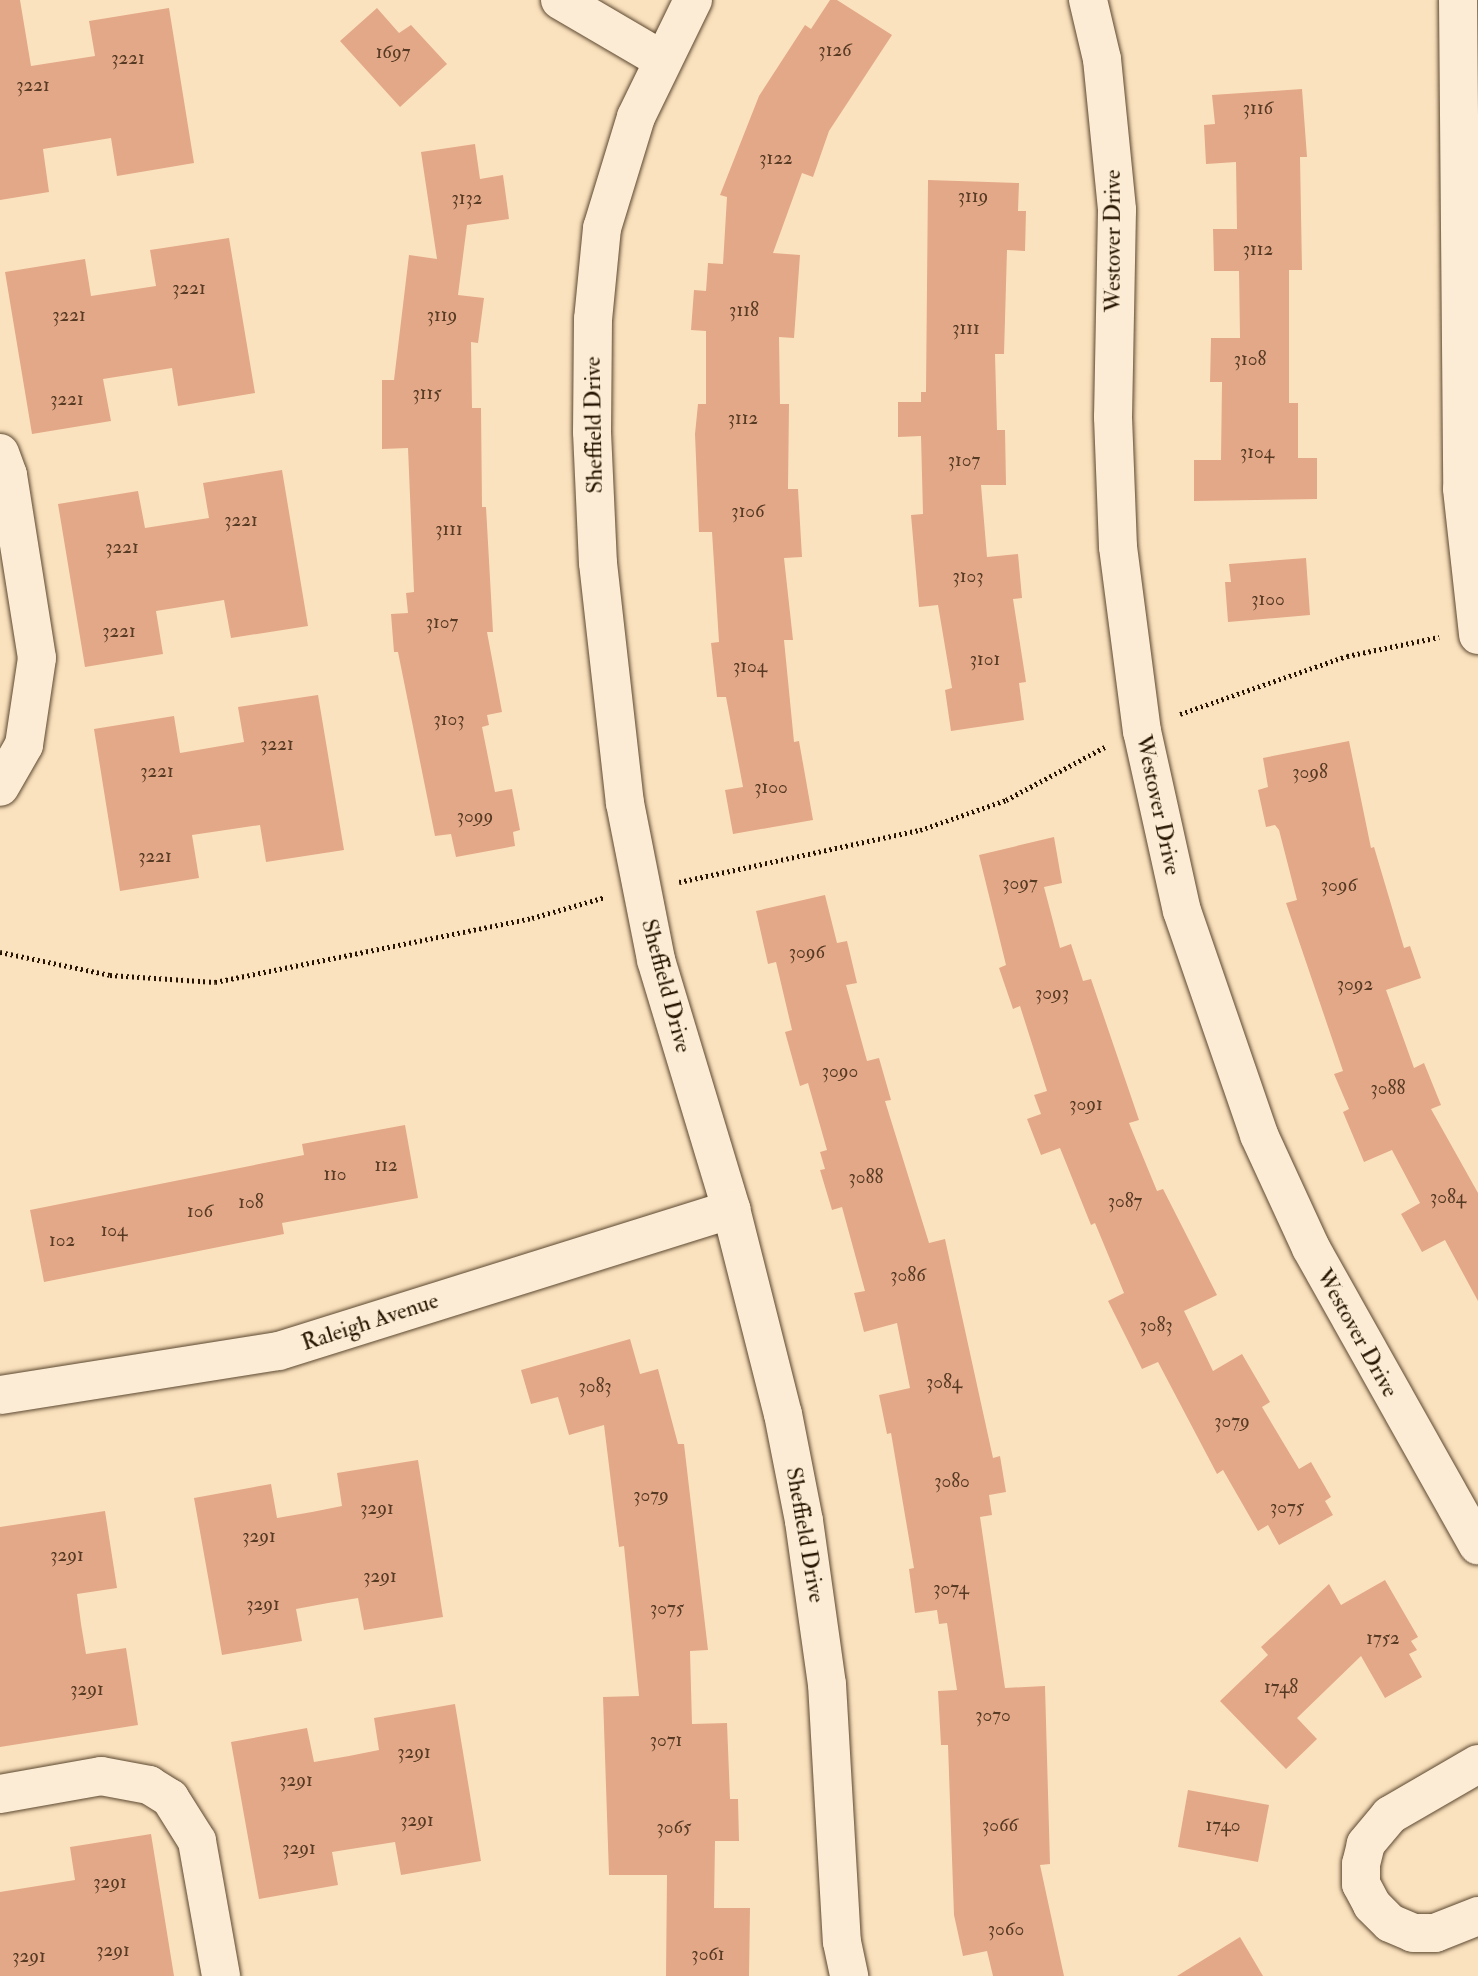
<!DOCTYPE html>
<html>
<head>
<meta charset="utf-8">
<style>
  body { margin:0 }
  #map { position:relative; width:1478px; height:1976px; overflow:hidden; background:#fbe2be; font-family:"IM FELL Double Pica",serif }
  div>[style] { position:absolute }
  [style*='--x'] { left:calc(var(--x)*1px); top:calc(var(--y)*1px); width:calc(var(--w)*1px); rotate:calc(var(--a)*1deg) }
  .building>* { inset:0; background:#e3a888 }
  .path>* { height:4.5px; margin-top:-2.25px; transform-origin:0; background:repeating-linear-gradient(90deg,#271501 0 2px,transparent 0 5.5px) }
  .roads { filter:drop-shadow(0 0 2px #5c4830) drop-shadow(0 0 2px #5c4830) }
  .minor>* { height:38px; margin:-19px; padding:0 19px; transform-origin:19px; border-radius:19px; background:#fcecd5 }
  span { translate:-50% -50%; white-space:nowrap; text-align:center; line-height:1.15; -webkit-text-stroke:5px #fcecd5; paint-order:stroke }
  .number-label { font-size:19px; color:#563a23 }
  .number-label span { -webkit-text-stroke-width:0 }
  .street-label { font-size:23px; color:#271501 }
</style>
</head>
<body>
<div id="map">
  <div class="building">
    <i style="clip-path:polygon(0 0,20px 0,31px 66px,95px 56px,89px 21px,169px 8px,194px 163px,117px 176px,111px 138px,43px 149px,49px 192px,0 200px)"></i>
    <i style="clip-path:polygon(830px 0,837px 0,892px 35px,829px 131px,813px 177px,802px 173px,773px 253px,800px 255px,794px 338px,779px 337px,780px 404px,789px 404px,788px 489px,798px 489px,802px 557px,784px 558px,793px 640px,784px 640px,794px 742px,799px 741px,813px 820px,733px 834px,725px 790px,743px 787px,726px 697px,717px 697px,711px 643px,719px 642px,712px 532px,699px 532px,695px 434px,698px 404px,706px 404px,706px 331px,691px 330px,694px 290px,706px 291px,708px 263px,723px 264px,727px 197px,720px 195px,759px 96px,805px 25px,811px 29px)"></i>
    <i style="clip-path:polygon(377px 8px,399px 33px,411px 25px,447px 64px,400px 107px,340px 41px)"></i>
    <i style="clip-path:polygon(1302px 89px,1307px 157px,1300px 157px,1302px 270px,1289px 270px,1289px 403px,1298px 403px,1298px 458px,1317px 458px,1317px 499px,1194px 501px,1194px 460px,1221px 460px,1222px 382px,1210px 382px,1211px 338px,1240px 338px,1239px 271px,1214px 271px,1213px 229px,1237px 229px,1236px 162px,1206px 164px,1204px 125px,1215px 124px,1212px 95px)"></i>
    <i style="clip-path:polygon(475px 144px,480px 179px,503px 175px,509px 219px,467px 225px,458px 295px,484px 298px,478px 343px,471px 342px,472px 408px,481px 408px,482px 507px,486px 507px,493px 632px,487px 632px,502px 712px,487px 715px,489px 725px,482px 727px,495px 792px,512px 789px,520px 830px,513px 832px,515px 846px,456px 857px,451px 834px,435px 836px,398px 652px,394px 652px,391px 614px,408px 613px,406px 593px,414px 592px,408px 448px,382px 449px,382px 380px,394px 380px,409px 255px,437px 259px,421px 152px)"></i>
    <i style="clip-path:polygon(928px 180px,1019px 183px,1018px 211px,1026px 211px,1025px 251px,1007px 250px,1004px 354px,995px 354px,997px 430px,1005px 430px,1006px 485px,981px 485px,987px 557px,1018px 554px,1022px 598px,1013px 599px,1026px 682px,1019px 683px,1024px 720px,951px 731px,945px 690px,952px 688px,938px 605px,919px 607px,911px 515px,923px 514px,921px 436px,898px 437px,898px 402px,921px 402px,921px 392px,926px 392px)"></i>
    <i style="clip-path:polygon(229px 238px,255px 393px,178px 406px,172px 368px,103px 379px,111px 421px,32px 434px,5px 272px,85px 259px,91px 296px,156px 286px,150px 250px)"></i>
    <i style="clip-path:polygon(282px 470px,308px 626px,231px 638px,224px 600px,156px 611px,163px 654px,85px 667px,58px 504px,138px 491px,145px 528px,209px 518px,203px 483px)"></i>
    <i style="clip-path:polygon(1306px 558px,1310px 615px,1228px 622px,1225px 582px,1231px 582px,1229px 564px)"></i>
    <i style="clip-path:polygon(318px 695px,344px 850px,266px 862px,260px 825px,192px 835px,199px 878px,120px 891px,94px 729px,174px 716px,180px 753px,244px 742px,238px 707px)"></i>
    <i style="clip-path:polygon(1349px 741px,1371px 848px,1374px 847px,1404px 948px,1410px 946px,1421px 978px,1386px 990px,1414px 1068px,1424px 1063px,1441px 1105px,1431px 1109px,1478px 1193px,1478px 1301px,1445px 1240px,1422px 1252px,1401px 1214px,1420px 1203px,1392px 1150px,1364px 1162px,1343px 1112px,1349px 1109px,1334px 1074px,1343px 1071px,1286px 903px,1297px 900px,1279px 830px,1275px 825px,1266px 827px,1258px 790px,1268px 787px,1263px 758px)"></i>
    <i style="clip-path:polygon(1054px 837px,1062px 883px,1044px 887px,1060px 948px,1071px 944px,1083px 981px,1091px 979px,1139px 1120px,1129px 1123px,1157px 1191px,1163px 1189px,1217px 1295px,1184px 1311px,1213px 1371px,1242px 1354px,1270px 1402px,1262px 1407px,1299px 1469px,1311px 1462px,1331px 1497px,1325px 1501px,1333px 1515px,1279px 1545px,1268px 1525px,1258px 1531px,1223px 1470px,1217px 1474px,1158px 1362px,1142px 1369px,1108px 1301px,1124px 1293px,1095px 1223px,1091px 1225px,1060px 1148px,1041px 1155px,1027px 1119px,1041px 1114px,1034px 1095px,1047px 1091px,1020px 1006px,1013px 1009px,999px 968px,1006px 965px,979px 855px)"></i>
    <i style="clip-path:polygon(825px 895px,837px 943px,847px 941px,857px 983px,846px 985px,867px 1061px,879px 1058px,891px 1100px,885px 1101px,929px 1243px,945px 1239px,993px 1458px,1000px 1456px,1006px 1492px,989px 1495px,992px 1515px,980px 1517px,1005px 1688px,1045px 1686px,1050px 1864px,1040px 1865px,1064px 1976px,993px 1976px,987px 1951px,963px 1956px,954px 1915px,948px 1745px,941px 1745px,938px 1691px,957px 1690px,947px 1623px,939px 1624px,937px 1610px,915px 1613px,909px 1569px,914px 1568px,891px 1433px,887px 1434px,879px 1395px,910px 1388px,897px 1323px,864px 1332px,854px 1293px,865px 1291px,842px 1207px,832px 1210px,820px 1170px,825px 1169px,820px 1152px,827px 1150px,808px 1083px,800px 1086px,785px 1032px,792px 1030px,776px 962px,768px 964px,756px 911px)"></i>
    <i style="clip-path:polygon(405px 1125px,418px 1198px,282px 1223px,284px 1234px,44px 1282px,30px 1210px,304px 1155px,302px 1144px)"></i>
    <i style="clip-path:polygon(630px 1339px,640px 1374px,658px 1369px,678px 1444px,684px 1444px,708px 1650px,690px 1651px,692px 1724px,727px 1723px,730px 1799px,738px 1799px,739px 1841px,715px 1841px,714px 1908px,750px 1908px,749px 1976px,666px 1976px,667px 1875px,609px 1875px,603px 1697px,639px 1696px,624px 1546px,619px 1547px,604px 1425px,569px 1435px,558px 1397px,531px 1404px,521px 1370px)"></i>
    <i style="clip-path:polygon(418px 1460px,443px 1617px,364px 1630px,358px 1598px,328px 1603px,296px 1609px,302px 1641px,222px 1655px,194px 1498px,271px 1484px,277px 1518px,312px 1512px,342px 1506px,337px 1473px)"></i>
    <i style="clip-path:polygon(105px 1511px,117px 1588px,77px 1594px,81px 1624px,86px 1654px,126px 1648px,138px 1725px,0 1747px,0 1527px)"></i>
    <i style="clip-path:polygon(1385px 1580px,1418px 1637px,1411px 1641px,1417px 1650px,1409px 1654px,1422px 1677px,1385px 1698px,1361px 1656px,1297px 1718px,1317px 1739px,1286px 1769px,1220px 1701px,1268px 1655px,1261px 1647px,1329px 1584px,1341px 1605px)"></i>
    <i style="clip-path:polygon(455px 1704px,481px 1861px,401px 1875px,395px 1842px,332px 1852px,338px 1885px,259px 1899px,231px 1742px,307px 1728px,314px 1762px,349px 1756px,379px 1750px,374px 1718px)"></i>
    <i style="clip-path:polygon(1188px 1790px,1269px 1805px,1258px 1862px,1178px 1847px)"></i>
    <i style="clip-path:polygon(151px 1834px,174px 1976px,0 1976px,0 1892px,75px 1880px,70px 1847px)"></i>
    <i style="clip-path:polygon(1240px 1937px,1263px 1976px,1177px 1976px)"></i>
  </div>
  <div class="path">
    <i style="--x:1180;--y:714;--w:177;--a:-19.2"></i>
    <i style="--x:1347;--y:656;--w:94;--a:-11.7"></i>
    <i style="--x:679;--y:882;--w:247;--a:-12.2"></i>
    <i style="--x:920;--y:830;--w:91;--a:-19.2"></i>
    <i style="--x:1006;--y:800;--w:112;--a:-28.2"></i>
    <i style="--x:0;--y:952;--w:112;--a:11.8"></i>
    <i style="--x:110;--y:975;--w:105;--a:3.8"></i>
    <i style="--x:215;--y:982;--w:323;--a:-11.4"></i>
    <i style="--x:532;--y:918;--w:76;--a:-16"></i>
  </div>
  <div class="roads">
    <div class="minor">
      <i style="--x:560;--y:0;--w:117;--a:30.3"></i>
      <i style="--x:693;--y:0;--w:130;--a:116"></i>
      <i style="--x:636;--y:117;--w:116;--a:107"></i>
      <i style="--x:602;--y:228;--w:91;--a:95.6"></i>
      <i style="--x:593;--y:319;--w:113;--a:90.5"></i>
      <i style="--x:592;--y:432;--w:131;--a:87.4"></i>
      <i style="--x:598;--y:563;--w:242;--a:83.6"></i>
      <i style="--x:625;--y:803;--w:160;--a:78.8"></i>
      <i style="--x:656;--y:960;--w:260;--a:73.2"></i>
      <i style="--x:731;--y:1209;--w:211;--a:75.8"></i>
      <i style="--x:783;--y:1414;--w:109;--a:78.9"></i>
      <i style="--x:804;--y:1521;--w:165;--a:82"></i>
      <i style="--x:827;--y:1684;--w:258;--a:86.7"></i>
      <i style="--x:842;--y:1942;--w:35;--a:78"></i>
      <i style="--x:1088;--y:0;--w:61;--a:76.7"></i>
      <i style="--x:1102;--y:59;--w:152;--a:84.3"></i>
      <i style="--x:1117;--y:210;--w:207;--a:91.1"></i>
      <i style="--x:1113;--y:417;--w:130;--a:87.8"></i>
      <i style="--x:1118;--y:547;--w:186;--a:82.6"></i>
      <i style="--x:1142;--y:731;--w:184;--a:77.5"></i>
      <i style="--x:1182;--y:911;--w:237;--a:71"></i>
      <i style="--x:1259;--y:1135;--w:124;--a:65.3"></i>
      <i style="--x:1311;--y:1248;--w:341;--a:60.7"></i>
      <i style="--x:1458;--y:0;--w:489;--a:89.5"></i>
      <i style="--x:1462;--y:489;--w:147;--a:83.7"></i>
      <i style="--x:0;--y:453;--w:23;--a:70"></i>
      <i style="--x:8;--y:475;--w:185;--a:81"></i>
      <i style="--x:37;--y:658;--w:88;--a:98.5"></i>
      <i style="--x:24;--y:745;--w:48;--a:119.7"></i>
      <i style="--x:0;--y:1395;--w:282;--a:-9"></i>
      <i style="--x:279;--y:1351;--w:474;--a:-17.4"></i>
      <i style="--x:1478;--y:1764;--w:102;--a:149.9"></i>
      <i style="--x:1390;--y:1815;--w:38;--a:130"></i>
      <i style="--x:1366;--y:1844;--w:21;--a:104"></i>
      <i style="--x:1361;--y:1864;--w:20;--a:90"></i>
      <i style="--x:1361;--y:1884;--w:24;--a:62"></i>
      <i style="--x:1372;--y:1905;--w:25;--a:45"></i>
      <i style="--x:1390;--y:1923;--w:25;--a:23"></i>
      <i style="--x:1413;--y:1933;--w:22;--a:0"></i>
      <i style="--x:1435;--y:1933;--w:46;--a:-21.6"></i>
      <i style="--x:0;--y:1794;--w:103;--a:-10.1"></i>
      <i style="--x:101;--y:1776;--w:49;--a:10.6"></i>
      <i style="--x:149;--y:1785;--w:25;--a:32"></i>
      <i style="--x:170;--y:1798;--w:51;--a:57.9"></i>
      <i style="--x:197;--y:1841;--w:137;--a:79.9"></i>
    </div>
  </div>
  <div class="number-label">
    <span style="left:835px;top:51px">3126</span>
    <span style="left:393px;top:53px">1697</span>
    <span style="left:128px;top:59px">3221</span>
    <span style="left:33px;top:86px">3221</span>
    <span style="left:1258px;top:109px">3116</span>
    <span style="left:776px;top:159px">3122</span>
    <span style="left:973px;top:197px">3119</span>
    <span style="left:467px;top:199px">3132</span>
    <span style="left:1258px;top:250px">3112</span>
    <span style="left:189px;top:289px">3221</span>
    <span style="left:744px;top:311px">3118</span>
    <span style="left:69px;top:316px">3221</span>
    <span style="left:442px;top:316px">3119</span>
    <span style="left:966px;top:329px">3111</span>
    <span style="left:1250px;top:360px">3108</span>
    <span style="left:427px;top:394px">3115</span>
    <span style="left:67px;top:400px">3221</span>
    <span style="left:743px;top:419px">3112</span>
    <span style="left:1257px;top:453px">3104</span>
    <span style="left:964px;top:461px">3107</span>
    <span style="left:748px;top:512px">3106</span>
    <span style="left:241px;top:521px">3221</span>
    <span style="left:449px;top:530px">3111</span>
    <span style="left:122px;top:548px">3221</span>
    <span style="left:968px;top:577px">3103</span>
    <span style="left:1268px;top:600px">3100</span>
    <span style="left:442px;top:623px">3107</span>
    <span style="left:119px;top:632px">3221</span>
    <span style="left:985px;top:660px">3101</span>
    <span style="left:750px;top:667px">3104</span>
    <span style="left:449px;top:720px">3103</span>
    <span style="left:277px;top:745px">3221</span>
    <span style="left:157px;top:772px">3221</span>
    <span style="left:1310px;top:773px">3098</span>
    <span style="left:771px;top:788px">3100</span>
    <span style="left:475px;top:817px">3099</span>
    <span style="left:155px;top:857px">3221</span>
    <span style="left:1020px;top:884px">3097</span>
    <span style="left:1339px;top:886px">3096</span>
    <span style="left:807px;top:953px">3096</span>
    <span style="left:1355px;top:985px">3092</span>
    <span style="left:1052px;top:994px">3093</span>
    <span style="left:840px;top:1072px">3090</span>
    <span style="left:1388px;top:1089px">3088</span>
    <span style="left:1086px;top:1105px">3091</span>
    <span style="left:386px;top:1166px">112</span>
    <span style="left:335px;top:1175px">110</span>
    <span style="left:866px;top:1178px">3088</span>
    <span style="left:1448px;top:1198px">3084</span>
    <span style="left:1125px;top:1202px">3087</span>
    <span style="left:251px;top:1203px">108</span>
    <span style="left:200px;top:1212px">106</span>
    <span style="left:114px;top:1231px">104</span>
    <span style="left:62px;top:1241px">102</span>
    <span style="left:908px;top:1276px">3086</span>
    <span style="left:1156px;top:1326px">3083</span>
    <span style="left:944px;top:1383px">3084</span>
    <span style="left:595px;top:1387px">3083</span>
    <span style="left:1232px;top:1422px">3079</span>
    <span style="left:952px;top:1482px">3080</span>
    <span style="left:651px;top:1496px">3079</span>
    <span style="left:1287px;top:1508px">3075</span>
    <span style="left:377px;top:1509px">3291</span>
    <span style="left:259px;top:1537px">3291</span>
    <span style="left:67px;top:1556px">3291</span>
    <span style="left:380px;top:1577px">3291</span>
    <span style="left:951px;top:1589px">3074</span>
    <span style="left:263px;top:1605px">3291</span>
    <span style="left:667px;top:1609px">3075</span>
    <span style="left:1383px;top:1639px">1752</span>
    <span style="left:1281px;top:1688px">1748</span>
    <span style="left:87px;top:1690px">3291</span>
    <span style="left:993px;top:1716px">3070</span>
    <span style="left:666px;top:1741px">3071</span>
    <span style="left:414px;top:1753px">3291</span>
    <span style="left:296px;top:1781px">3291</span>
    <span style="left:417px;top:1821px">3291</span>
    <span style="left:1000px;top:1826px">3066</span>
    <span style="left:1223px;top:1826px">1740</span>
    <span style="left:674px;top:1828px">3065</span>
    <span style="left:299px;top:1849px">3291</span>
    <span style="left:110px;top:1883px">3291</span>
    <span style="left:1006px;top:1930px">3060</span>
    <span style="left:113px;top:1951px">3291</span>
    <span style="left:708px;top:1955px">3061</span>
    <span style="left:29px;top:1957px">3291</span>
  </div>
  <div class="street-label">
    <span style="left:1113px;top:241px;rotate:-90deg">Westover Drive</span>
    <span style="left:594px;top:425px;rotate:-91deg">Sheffield Drive</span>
    <span style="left:1158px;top:805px;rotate:78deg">Westover Drive</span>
    <span style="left:666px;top:986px;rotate:75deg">Sheffield Drive</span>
    <span style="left:370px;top:1322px;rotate:-18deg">Raleigh Avenue</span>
    <span style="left:1357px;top:1333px;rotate:61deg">Westover Drive</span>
    <span style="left:805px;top:1535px;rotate:80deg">Sheffield Drive</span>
  </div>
</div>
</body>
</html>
